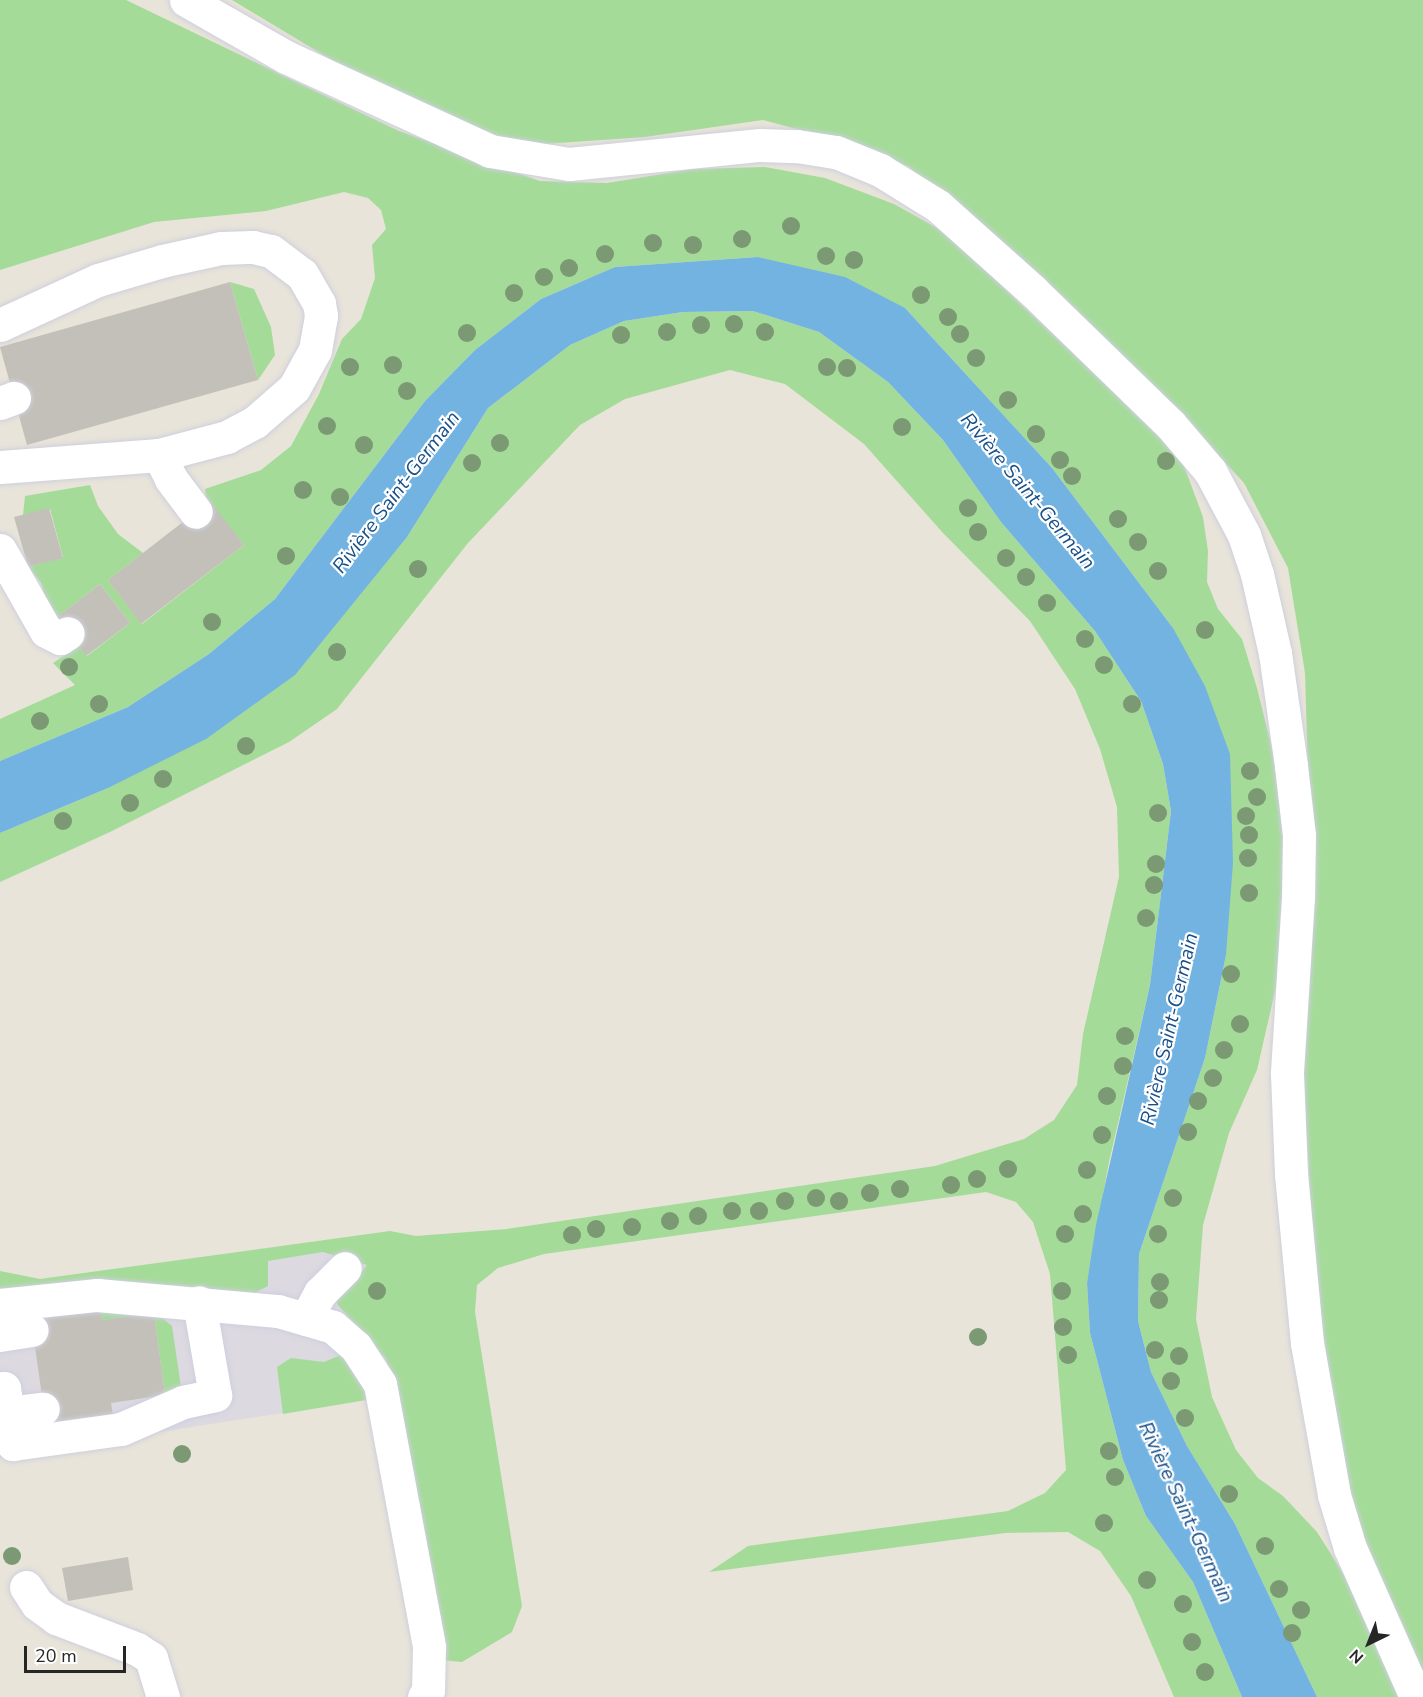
<!DOCTYPE html>
<html>
<head>
<meta charset="utf-8">
<style>
  body { margin:0 }
  #map { position:relative; width:1423px; height:1697px; overflow:hidden; background:#e8e4d9; font-family:"Nunito Sans",sans-serif }
  div>[style] { position:absolute }
  [style*='--x'] { left:calc(var(--x)*1px); top:calc(var(--y)*1px); width:calc(var(--w)*1px); rotate:calc(var(--a)*1deg) }
  .industrial>* { inset:0; background:#dcd9e1 }
  .green>* { inset:0; background:#a5db99 }
  .water>* { inset:0; background:#73b3e2 }
  .building>* { inset:0; background:#c3c0b9 }
  .roads { filter:drop-shadow(0 0 2px #cecfde) drop-shadow(0 0 2px #cecfde) }
  .minor>* { height:33px; margin:-16.5px; padding:0 16.5px; transform-origin:16.5px; border-radius:16.5px; background:#fff }
  .trees>* { width:18px; height:18px; margin:-9px; border-radius:50%; background:#7b9973 }
  span { translate:-50% -50%; white-space:nowrap; text-align:center; line-height:1.15; -webkit-text-stroke:4.5px #fff; paint-order:stroke }
  .water-label { font-size:20px; color:#185089; font-style:italic }
  .north { position:absolute; left:1339px; top:1613px; width:60px; height:60px; -webkit-text-stroke:4px #fff; paint-order:stroke; rotate:223deg; font-size:16px; font-weight:700; line-height:24px; text-align:center; color:#262626 }
  .north::after { content:''; display:block; margin:auto; width:21px; height:27px; background:#262626; clip-path:polygon(50% 0,100% 100%,50% 72%,0 100%) }
  .scale { position:absolute; left:24px; top:1646px; width:102px; height:27px; box-sizing:border-box; border:3px solid #262626; border-top:0; padding-left:8px; font-size:18px; line-height:21px; white-space:nowrap; color:#262626; -webkit-text-stroke:4px #fff; paint-order:stroke }
</style>
</head>
<body>
<div id="map">
  <div class="industrial">
    <i style="clip-path:polygon(402px 1246px,416px 1350px,372px 1399px,0 1457px,0 1301px,323px 1252px)"></i>
  </div>
  <div class="green">
    <i style="clip-path:polygon(0 0,126px 0,399px 131px,540px 181px,607px 183px,693px 169px,765px 167px,825px 178px,894px 204px,946px 233px,1180px 455px,1203px 517px,1208px 551px,1207px 582px,1218px 609px,1242px 639px,1257px 688px,1281px 784px,1286px 854px,1276px 987px,1257px 1070px,1229px 1133px,1203px 1225px,1196px 1319px,1212px 1397px,1236px 1450px,1258px 1478px,1283px 1496px,1317px 1532px,1345px 1576px,1402px 1697px,1317px 1697px,1235px 1524px,1187px 1446px,1151px 1372px,1138px 1321px,1139px 1254px,1205px 1058px,1226px 955px,1173px 628px,1052px 468px,905px 308px,758px 257px,615px 267px,541px 299px,475px 350px,425px 401px,275px 599px,209px 654px,128px 707px,0 761px,0 719px,75px 685px,53px 663px,79px 646px,87px 656px,130px 623px,100px 584px,57px 617px,46px 602px,41px 583px,28px 567px,63px 557px,50px 509px,23px 515px,25px 496px,90px 485px,98px 506px,118px 534px,143px 553px,108px 580px,142px 624px,244px 545px,206px 499px,205px 489px,261px 470px,291px 446px,319px 394px,342px 339px,361px 319px,375px 278px,372px 245px,386px 229px,381px 210px,368px 198px,344px 192px,266px 211px,154px 222px,0 270px)"></i>
    <i style="clip-path:polygon(232px 0,1423px 0,1423px 1682px,1360px 1536px,1339px 1450px,1314px 1264px,1303px 1068px,1312px 917px,1305px 673px,1288px 568px,1244px 483px,1194px 429px,985px 230px,909px 167px,848px 143px,763px 120px,645px 137px,544px 144px,486px 134px,355px 74px)"></i>
    <i style="clip-path:polygon(230px 282px,254px 289px,271px 327px,275px 355px,258px 380px)"></i>
    <i style="clip-path:polygon(753px 311px,819px 332px,888px 382px,943px 440px,1001px 522px,1095px 631px,1141px 701px,1163px 764px,1171px 811px,1150px 985px,1109px 1162px,1087px 1283px,1090px 1333px,1123px 1460px,1146px 1516px,1193px 1582px,1242px 1697px,1174px 1697px,1131px 1596px,1100px 1551px,1068px 1532px,1005px 1533px,709px 1572px,748px 1546px,1008px 1511px,1045px 1493px,1066px 1470px,1050px 1274px,1033px 1222px,1016px 1202px,986px 1192px,544px 1254px,498px 1268px,477px 1285px,475px 1312px,522px 1606px,512px 1632px,462px 1662px,439px 1660px,418px 1521px,386px 1359px,337px 1304px,337px 1289px,353px 1282px,367px 1265px,323px 1252px,268px 1261px,268px 1286px,254px 1293px,173px 1285px,102px 1286px,0 1301px,0 1271px,40px 1279px,390px 1231px,416px 1236px,507px 1229px,935px 1166px,1024px 1139px,1054px 1120px,1077px 1085px,1083px 1034px,1119px 877px,1117px 807px,1100px 749px,1075px 689px,1030px 621px,943px 533px,864px 444px,785px 384px,730px 370px,625px 399px,580px 425px,468px 543px,337px 709px,289px 742px,110px 832px,0 882px,0 833px,108px 788px,359px 594px,407px 537px,488px 408px,570px 345px,624px 321px,683px 312px)"></i>
    <i style="clip-path:polygon(99px 1302px,152px 1309px,172px 1326px,181px 1387px,165px 1395px,154px 1313px,102px 1320px)"></i>
    <i style="clip-path:polygon(341px 1355px,353px 1364px,372px 1399px,283px 1414px,277px 1367px,291px 1358px,324px 1362px)"></i>
  </div>
  <div class="water">
    <i style="clip-path:polygon(758px 257px,845px 277px,905px 308px,1052px 468px,1173px 628px,1205px 686px,1230px 754px,1233px 863px,1226px 955px,1205px 1058px,1139px 1254px,1138px 1321px,1151px 1372px,1187px 1446px,1235px 1524px,1317px 1697px,1242px 1697px,1193px 1582px,1146px 1516px,1123px 1460px,1090px 1333px,1087px 1283px,1096px 1225px,1150px 985px,1171px 811px,1163px 764px,1141px 701px,1095px 631px,1001px 522px,943px 440px,888px 382px,819px 332px,753px 311px,683px 312px,624px 321px,570px 345px,488px 408px,407px 537px,295px 675px,206px 739px,108px 788px,0 833px,0 761px,128px 707px,209px 654px,275px 599px,425px 401px,475px 350px,541px 299px,615px 267px)"></i>
  </div>
  <div class="building">
    <i style="clip-path:polygon(230px 282px,258px 380px,27px 445px,0 347px)"></i>
    <i style="clip-path:polygon(210px 501px,244px 545px,141px 624px,108px 580px)"></i>
    <i style="clip-path:polygon(49px 508px,63px 558px,28px 567px,14px 517px)"></i>
    <i style="clip-path:polygon(100px 584px,130px 623px,86px 656px,57px 617px)"></i>
    <i style="clip-path:polygon(99px 1302px,102px 1320px,154px 1313px,165px 1395px,111px 1403px,114px 1422px,47px 1431px,30px 1312px)"></i>
    <i style="clip-path:polygon(128px 1557px,133px 1590px,68px 1601px,62px 1568px)"></i>
  </div>
  <div class="roads">
    <div class="minor">
      <i style="--x:186;--y:0;--w:115;--a:29.7"></i>
      <i style="--x:286;--y:57;--w:225;--a:24.7"></i>
      <i style="--x:490;--y:151;--w:80;--a:9.3"></i>
      <i style="--x:569;--y:164;--w:192;--a:-5.7"></i>
      <i style="--x:760;--y:145;--w:37;--a:2"></i>
      <i style="--x:797;--y:146;--w:39;--a:9"></i>
      <i style="--x:836;--y:152;--w:48;--a:22.2"></i>
      <i style="--x:880;--y:170;--w:68;--a:31.8"></i>
      <i style="--x:938;--y:206;--w:127;--a:41.8"></i>
      <i style="--x:1033;--y:291;--w:191;--a:44.2"></i>
      <i style="--x:1170;--y:424;--w:62;--a:49.6"></i>
      <i style="--x:1210;--y:471;--w:72;--a:62"></i>
      <i style="--x:1244;--y:535;--w:41;--a:71.6"></i>
      <i style="--x:1257;--y:574;--w:81;--a:77.2"></i>
      <i style="--x:1275;--y:653;--w:114;--a:81.9"></i>
      <i style="--x:1291;--y:766;--w:69;--a:83.4"></i>
      <i style="--x:1299;--y:835;--w:62;--a:90.9"></i>
      <i style="--x:1298;--y:897;--w:177;--a:93.6"></i>
      <i style="--x:1287;--y:1074;--w:100;--a:87.7"></i>
      <i style="--x:1291;--y:1174;--w:170;--a:84.6"></i>
      <i style="--x:1307;--y:1343;--w:154;--a:79.9"></i>
      <i style="--x:1334;--y:1495;--w:55;--a:73.2"></i>
      <i style="--x:1350;--y:1548;--w:163;--a:66.1"></i>
      <i style="--x:0;--y:325;--w:108;--a:-24.7"></i>
      <i style="--x:98;--y:280;--w:67;--a:-16.5"></i>
      <i style="--x:162;--y:261;--w:60;--a:-12.4"></i>
      <i style="--x:221;--y:248;--w:32;--a:-2"></i>
      <i style="--x:253;--y:247;--w:18;--a:13"></i>
      <i style="--x:271;--y:251;--w:39;--a:37"></i>
      <i style="--x:302;--y:274;--w:34;--a:60"></i>
      <i style="--x:319;--y:303;--w:13;--a:81"></i>
      <i style="--x:321;--y:316;--w:35;--a:100"></i>
      <i style="--x:315;--y:350;--w:43;--a:118.9"></i>
      <i style="--x:294;--y:388;--w:52;--a:138.9"></i>
      <i style="--x:255;--y:422;--w:32;--a:152"></i>
      <i style="--x:227;--y:437;--w:70;--a:165.2"></i>
      <i style="--x:159;--y:455;--w:159;--a:175.7"></i>
      <i style="--x:0;--y:403;--w:15;--a:-20"></i>
      <i style="--x:159;--y:455;--w:27;--a:63"></i>
      <i style="--x:171;--y:479;--w:41;--a:52.9"></i>
      <i style="--x:0;--y:550;--w:93;--a:60.4"></i>
      <i style="--x:46;--y:631;--w:16;--a:27"></i>
      <i style="--x:60;--y:638;--w:9;--a:-32"></i>
      <i style="--x:0;--y:1305;--w:98;--a:-5.9"></i>
      <i style="--x:97;--y:1295;--w:182;--a:5.1"></i>
      <i style="--x:278;--y:1311;--w:57;--a:16.2"></i>
      <i style="--x:333;--y:1327;--w:30;--a:41"></i>
      <i style="--x:356;--y:1347;--w:44;--a:57"></i>
      <i style="--x:380;--y:1384;--w:268;--a:79.4"></i>
      <i style="--x:429;--y:1647;--w:43;--a:91.3"></i>
      <i style="--x:428;--y:1690;--w:8;--a:120"></i>
      <i style="--x:306;--y:1319;--w:30;--a:-62"></i>
      <i style="--x:320;--y:1293;--w:35;--a:-45"></i>
      <i style="--x:0;--y:1335;--w:32;--a:-9"></i>
      <i style="--x:0;--y:1389;--w:4;--a:-14"></i>
      <i style="--x:4;--y:1388;--w:57;--a:80.9"></i>
      <i style="--x:13;--y:1444;--w:109;--a:-7.9"></i>
      <i style="--x:121;--y:1429;--w:68;--a:-23.5"></i>
      <i style="--x:183;--y:1402;--w:33;--a:-12"></i>
      <i style="--x:215;--y:1395;--w:94;--a:-99.8"></i>
      <i style="--x:8;--y:1413;--w:35;--a:-7"></i>
      <i style="--x:26;--y:1587;--w:20;--a:57"></i>
      <i style="--x:37;--y:1604;--w:24;--a:36"></i>
      <i style="--x:56;--y:1618;--w:87;--a:20.9"></i>
      <i style="--x:137;--y:1649;--w:17;--a:33"></i>
      <i style="--x:151;--y:1658;--w:41;--a:72.9"></i>
    </div>
  </div>
  <div class="trees">
    <i style="left:791px;top:226px"></i>
    <i style="left:742px;top:239px"></i>
    <i style="left:653px;top:243px"></i>
    <i style="left:693px;top:245px"></i>
    <i style="left:605px;top:254px"></i>
    <i style="left:826px;top:256px"></i>
    <i style="left:854px;top:260px"></i>
    <i style="left:569px;top:268px"></i>
    <i style="left:544px;top:277px"></i>
    <i style="left:514px;top:293px"></i>
    <i style="left:921px;top:295px"></i>
    <i style="left:948px;top:317px"></i>
    <i style="left:734px;top:324px"></i>
    <i style="left:701px;top:325px"></i>
    <i style="left:667px;top:332px"></i>
    <i style="left:765px;top:332px"></i>
    <i style="left:467px;top:333px"></i>
    <i style="left:960px;top:334px"></i>
    <i style="left:621px;top:335px"></i>
    <i style="left:976px;top:358px"></i>
    <i style="left:393px;top:365px"></i>
    <i style="left:350px;top:367px"></i>
    <i style="left:827px;top:367px"></i>
    <i style="left:847px;top:368px"></i>
    <i style="left:407px;top:391px"></i>
    <i style="left:1008px;top:400px"></i>
    <i style="left:327px;top:426px"></i>
    <i style="left:902px;top:427px"></i>
    <i style="left:1036px;top:434px"></i>
    <i style="left:500px;top:443px"></i>
    <i style="left:364px;top:445px"></i>
    <i style="left:1060px;top:460px"></i>
    <i style="left:1166px;top:461px"></i>
    <i style="left:472px;top:463px"></i>
    <i style="left:1072px;top:476px"></i>
    <i style="left:303px;top:490px"></i>
    <i style="left:340px;top:497px"></i>
    <i style="left:968px;top:508px"></i>
    <i style="left:1118px;top:519px"></i>
    <i style="left:978px;top:532px"></i>
    <i style="left:1138px;top:542px"></i>
    <i style="left:286px;top:556px"></i>
    <i style="left:1006px;top:558px"></i>
    <i style="left:418px;top:569px"></i>
    <i style="left:1158px;top:571px"></i>
    <i style="left:1026px;top:577px"></i>
    <i style="left:1047px;top:603px"></i>
    <i style="left:212px;top:622px"></i>
    <i style="left:1205px;top:630px"></i>
    <i style="left:1085px;top:639px"></i>
    <i style="left:337px;top:652px"></i>
    <i style="left:1104px;top:665px"></i>
    <i style="left:69px;top:667px"></i>
    <i style="left:99px;top:704px"></i>
    <i style="left:1132px;top:704px"></i>
    <i style="left:40px;top:721px"></i>
    <i style="left:246px;top:746px"></i>
    <i style="left:1250px;top:771px"></i>
    <i style="left:163px;top:779px"></i>
    <i style="left:1257px;top:797px"></i>
    <i style="left:130px;top:803px"></i>
    <i style="left:1158px;top:813px"></i>
    <i style="left:1246px;top:816px"></i>
    <i style="left:63px;top:821px"></i>
    <i style="left:1249px;top:835px"></i>
    <i style="left:1248px;top:858px"></i>
    <i style="left:1156px;top:864px"></i>
    <i style="left:1154px;top:885px"></i>
    <i style="left:1249px;top:893px"></i>
    <i style="left:1146px;top:918px"></i>
    <i style="left:1231px;top:974px"></i>
    <i style="left:1240px;top:1024px"></i>
    <i style="left:1125px;top:1036px"></i>
    <i style="left:1224px;top:1050px"></i>
    <i style="left:1123px;top:1066px"></i>
    <i style="left:1213px;top:1078px"></i>
    <i style="left:1107px;top:1096px"></i>
    <i style="left:1198px;top:1101px"></i>
    <i style="left:1188px;top:1132px"></i>
    <i style="left:1102px;top:1135px"></i>
    <i style="left:1008px;top:1169px"></i>
    <i style="left:1087px;top:1170px"></i>
    <i style="left:977px;top:1179px"></i>
    <i style="left:951px;top:1185px"></i>
    <i style="left:900px;top:1189px"></i>
    <i style="left:870px;top:1193px"></i>
    <i style="left:816px;top:1198px"></i>
    <i style="left:1173px;top:1198px"></i>
    <i style="left:785px;top:1201px"></i>
    <i style="left:839px;top:1201px"></i>
    <i style="left:732px;top:1211px"></i>
    <i style="left:759px;top:1211px"></i>
    <i style="left:1083px;top:1214px"></i>
    <i style="left:698px;top:1216px"></i>
    <i style="left:670px;top:1221px"></i>
    <i style="left:632px;top:1227px"></i>
    <i style="left:596px;top:1229px"></i>
    <i style="left:1065px;top:1234px"></i>
    <i style="left:1158px;top:1234px"></i>
    <i style="left:572px;top:1235px"></i>
    <i style="left:1160px;top:1282px"></i>
    <i style="left:377px;top:1291px"></i>
    <i style="left:1062px;top:1291px"></i>
    <i style="left:1159px;top:1300px"></i>
    <i style="left:1063px;top:1327px"></i>
    <i style="left:978px;top:1337px"></i>
    <i style="left:1155px;top:1350px"></i>
    <i style="left:1068px;top:1355px"></i>
    <i style="left:1179px;top:1356px"></i>
    <i style="left:1171px;top:1381px"></i>
    <i style="left:1185px;top:1418px"></i>
    <i style="left:1109px;top:1451px"></i>
    <i style="left:182px;top:1454px"></i>
    <i style="left:1115px;top:1477px"></i>
    <i style="left:1229px;top:1494px"></i>
    <i style="left:1104px;top:1523px"></i>
    <i style="left:1265px;top:1546px"></i>
    <i style="left:12px;top:1556px"></i>
    <i style="left:1147px;top:1580px"></i>
    <i style="left:1279px;top:1589px"></i>
    <i style="left:1183px;top:1604px"></i>
    <i style="left:1301px;top:1610px"></i>
    <i style="left:1292px;top:1633px"></i>
    <i style="left:1192px;top:1642px"></i>
    <i style="left:1205px;top:1672px"></i>
  </div>
  <div class="water-label">
    <span style="left:1028px;top:491px;rotate:50deg">Rivière Saint-Germain</span>
    <span style="left:396px;top:492px;rotate:-53deg">Rivière Saint-Germain</span>
    <span style="left:1169px;top:1029px;rotate:-77deg">Rivière Saint-Germain</span>
    <span style="left:1186px;top:1512px;rotate:65deg">Rivière Saint-Germain</span>
  </div>
  <div class="north">N</div>
  <div class="scale">20 m</div>
</div>
</body>
</html>
